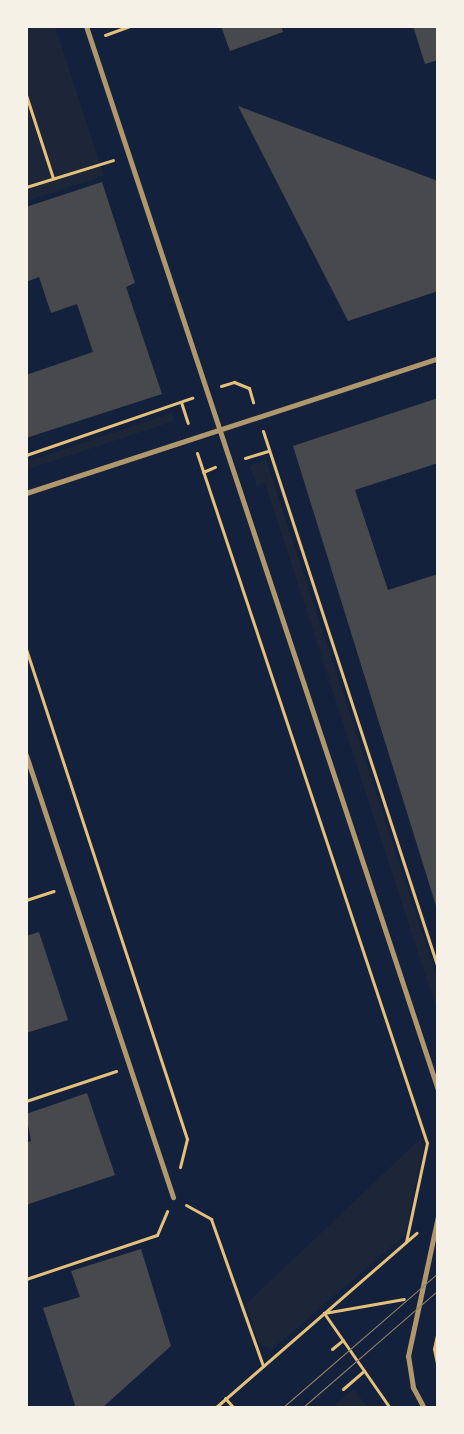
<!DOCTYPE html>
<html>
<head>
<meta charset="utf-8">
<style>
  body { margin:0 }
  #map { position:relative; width:464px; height:1434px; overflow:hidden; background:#14213d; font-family:"Fira Sans",sans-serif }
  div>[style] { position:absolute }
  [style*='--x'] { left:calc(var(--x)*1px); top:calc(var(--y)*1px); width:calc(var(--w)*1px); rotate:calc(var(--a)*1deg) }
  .green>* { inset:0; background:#1d2539 }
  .building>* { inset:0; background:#48494c }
  .path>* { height:3px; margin:-1.5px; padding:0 1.5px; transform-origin:1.5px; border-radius:1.5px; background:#e5c07b }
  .minor>* { height:5px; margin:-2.5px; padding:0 2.5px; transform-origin:2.5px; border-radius:2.5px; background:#b1986c }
  .tram>* { height:1px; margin:-0.5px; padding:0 0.5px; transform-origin:0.5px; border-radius:0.5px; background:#918062 }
  span { translate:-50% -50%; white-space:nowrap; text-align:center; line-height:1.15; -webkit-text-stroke:4.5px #f6f1e7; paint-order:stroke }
  .frame { position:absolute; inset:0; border:28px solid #f6f1e7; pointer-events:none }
</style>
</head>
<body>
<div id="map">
  <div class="green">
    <i style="clip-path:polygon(26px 26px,55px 26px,104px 176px,26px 201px)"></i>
    <i style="clip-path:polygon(172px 413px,174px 421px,26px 470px,26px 462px)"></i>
    <i style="clip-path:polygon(266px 460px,438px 981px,438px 1014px,265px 483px,257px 486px,250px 466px)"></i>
    <i style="clip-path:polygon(420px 1139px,423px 1147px,405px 1235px,272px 1349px,259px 1344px,246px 1304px)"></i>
    <i style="clip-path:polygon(354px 1389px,368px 1408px,331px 1408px,347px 1394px)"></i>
  </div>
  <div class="building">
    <i style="clip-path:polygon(221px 26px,281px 26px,283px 32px,230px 51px)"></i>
    <i style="clip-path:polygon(413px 26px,438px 26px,438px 60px,425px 64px)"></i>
    <i style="clip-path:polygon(238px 106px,438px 181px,438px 291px,348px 321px)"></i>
    <i style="clip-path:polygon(102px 182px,135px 283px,126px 287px,162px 394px,26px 438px,26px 375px,93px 352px,77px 304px,51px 313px,39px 277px,26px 282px,26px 207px)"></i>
    <i style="clip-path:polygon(438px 398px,438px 463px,355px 490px,388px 590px,438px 574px,437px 909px,293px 446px)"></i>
    <i style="clip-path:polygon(39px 932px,68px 1020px,26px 1033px,26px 936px)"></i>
    <i style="clip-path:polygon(87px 1093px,115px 1175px,26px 1205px,26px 1143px,31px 1141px,26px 1114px)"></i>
    <i style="clip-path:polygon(141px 1249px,171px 1346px,102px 1408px,76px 1408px,43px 1308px,80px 1297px,71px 1271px)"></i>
  </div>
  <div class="path">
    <i style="--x:105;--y:35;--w:27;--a:-20"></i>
    <i style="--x:26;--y:95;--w:87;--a:72"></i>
    <i style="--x:26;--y:187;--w:91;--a:-17.2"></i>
    <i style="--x:221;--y:386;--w:14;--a:-17"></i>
    <i style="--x:234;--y:382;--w:16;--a:22"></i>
    <i style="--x:249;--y:388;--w:15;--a:74"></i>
    <i style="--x:181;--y:402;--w:22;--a:72"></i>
    <i style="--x:263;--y:431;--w:565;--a:71.95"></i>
    <i style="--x:197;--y:453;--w:727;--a:71.57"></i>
    <i style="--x:427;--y:1143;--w:101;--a:102"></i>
    <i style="--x:26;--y:455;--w:176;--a:-19"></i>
    <i style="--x:245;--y:458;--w:24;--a:-17"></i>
    <i style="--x:203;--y:472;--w:13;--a:-23"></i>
    <i style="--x:26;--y:649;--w:516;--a:71.81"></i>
    <i style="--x:187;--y:1139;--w:29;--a:104"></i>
    <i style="--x:26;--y:900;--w:29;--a:-18"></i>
    <i style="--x:26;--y:1101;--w:95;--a:-18.4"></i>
    <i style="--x:186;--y:1205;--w:29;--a:29"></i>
    <i style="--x:211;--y:1219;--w:156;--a:70.5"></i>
    <i style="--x:26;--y:1279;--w:138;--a:-18.6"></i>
    <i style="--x:157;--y:1235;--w:26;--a:-67"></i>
    <i style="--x:438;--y:1330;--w:19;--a:102"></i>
    <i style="--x:434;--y:1349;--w:19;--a:78"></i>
    <i style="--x:332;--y:1349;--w:14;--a:-39"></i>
    <i style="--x:343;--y:1389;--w:28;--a:-41"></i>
    <i style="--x:225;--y:1398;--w:13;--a:48"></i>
    <i style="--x:215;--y:1408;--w:267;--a:-41"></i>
    <i style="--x:390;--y:1408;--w:116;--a:-124.8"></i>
    <i style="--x:324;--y:1313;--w:81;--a:-9.9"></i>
  </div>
  <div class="minor">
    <i style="--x:86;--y:26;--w:1121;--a:71.69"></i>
    <i style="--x:26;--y:493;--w:434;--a:-18.1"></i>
    <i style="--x:26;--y:755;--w:466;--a:71.6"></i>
    <i style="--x:424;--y:1408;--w:24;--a:-118"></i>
    <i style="--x:413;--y:1387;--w:31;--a:-99"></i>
    <i style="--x:408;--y:1356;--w:143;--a:-77.9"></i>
  </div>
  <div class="tram">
    <i style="--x:282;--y:1408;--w:206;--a:-40.9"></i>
    <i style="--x:302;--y:1408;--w:180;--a:-40.9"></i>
  </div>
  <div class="frame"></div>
</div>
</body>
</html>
